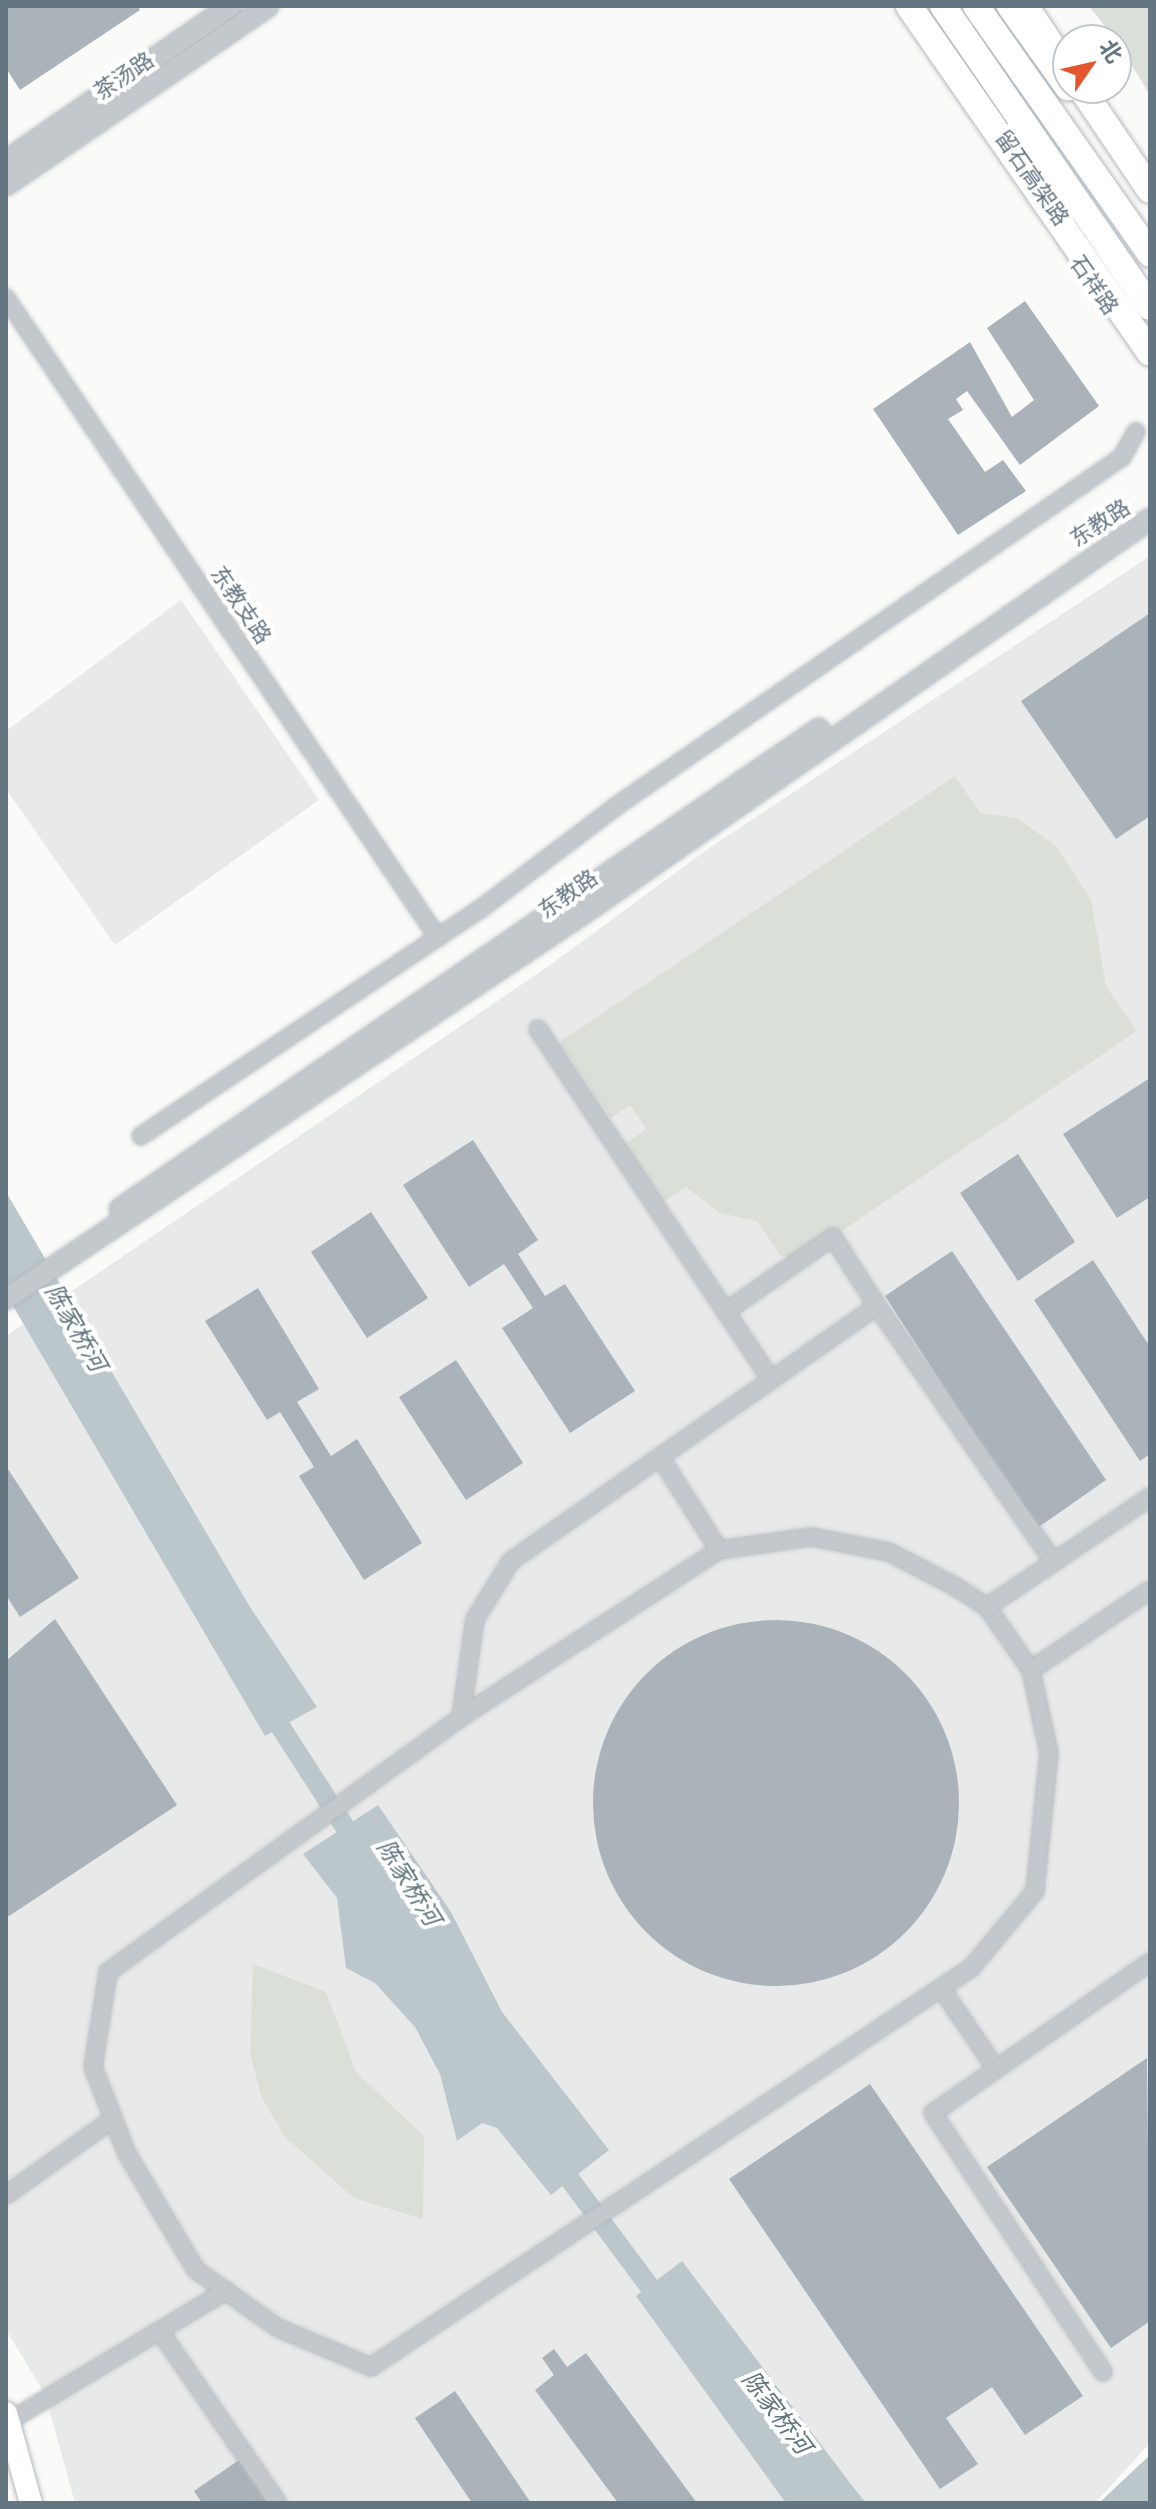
<!DOCTYPE html>
<html>
<head>
<meta charset="utf-8">
<style>
  body { margin:0 }
  #map { position:relative; width:1156px; height:2509px; overflow:hidden; background:#fafaf8; font-family:"Roboto Condensed","Noto Sans SC",sans-serif }
  div>[style] { position:absolute }
  [style*='--x'] { left:calc(var(--x)*1px); top:calc(var(--y)*1px); width:calc(var(--w)*1px); rotate:calc(var(--a)*1deg) }
  .built>* { inset:0; background:#e8e9e9 }
  .green>* { inset:0; background:#dadfd7 }
  .water>* { inset:0; background:#bbc7cb }
  .canal>* { height:20px; margin:-10px; padding:0 10px; transform-origin:10px; border-radius:10px; background:#bbc7cb }
  .building>* { inset:0; background:#aab3b9 }
  .round { border-radius:50% }
  .roads { filter:drop-shadow(0 0 2px #b3babf) drop-shadow(0 0 2px #b3babf) }
  .minor>* { height:16px; margin:-8px; padding:0 8px; transform-origin:8px; border-radius:8px; background:#c3c8cc }
  .tertiary>* { height:20px; margin:-10px; padding:0 10px; transform-origin:10px; border-radius:10px; background:#c3c8cc }
  .secondary>* { height:22px; margin:-11px; padding:0 11px; transform-origin:11px; border-radius:11px; background:#fff }
  .primary>* { height:26px; margin:-13px; padding:0 13px; transform-origin:13px; border-radius:13px; background:#fff }
  .trunk>* { height:26px; margin:-13px; padding:0 13px; transform-origin:13px; border-radius:13px; background:#fff }
  span { translate:-50% -50%; white-space:nowrap; text-align:center; line-height:1.15; -webkit-text-stroke:8px #fff; paint-order:stroke }
  .street-label { font-size:22px; color:#657683 }
  .water-label { font-size:24px; color:#60757c; font-style:italic }
  .frame { position:absolute; inset:0; border:8px solid #657683; pointer-events:none }
  .north { position:absolute; left:1052px; top:24px; width:80px; height:80px; box-sizing:border-box; background:#fff; border:2px solid #c1c8cd; border-radius:50%; rotate:56deg; font-size:22px; font-weight:700; line-height:32px; text-align:center; color:#657683 }
  .north::after { content:''; display:block; margin:auto; width:28px; height:36px; background:#e4572e; clip-path:polygon(50% 0,100% 100%,50% 72%,0 100%) }
</style>
</head>
<body>
<div id="map">
  <div class="built">
    <i style="clip-path:polygon(1150px 556px,1150px 2443px,1095px 2503px,75px 2503px,45px 2394px,6px 2330px,6px 1336px,553px 963px,709px 848px)"></i>
    <i style="clip-path:polygon(181px 600px,319px 800px,115px 945px,6px 789px,6px 731px)"></i>
  </div>
  <div class="green">
    <i style="clip-path:polygon(1089px 6px,1150px 6px,1150px 95px,1116px 40px)"></i>
    <i style="clip-path:polygon(955px 776px,980px 813px,1017px 818px,1056px 846px,1091px 900px,1106px 986px,1137px 1031px,802px 1258px,781px 1256px,757px 1221px,720px 1213px,686px 1187px,663px 1202px,624px 1145px,646px 1129px,630px 1105px,611px 1118px,560px 1042px)"></i>
    <i style="clip-path:polygon(253px 1964px,326px 1992px,356px 2072px,424px 2136px,423px 2219px,354px 2198px,285px 2137px,262px 2098px,250px 2054px)"></i>
  </div>
  <div class="water">
    <i style="clip-path:polygon(6px 1192px,250px 1607px,317px 1707px,265px 1736px,6px 1294px)"></i>
    <i style="clip-path:polygon(378px 1805px,451px 1912px,502px 2012px,609px 2150px,551px 2195px,497px 2128px,482px 2123px,457px 2141px,440px 2074px,415px 2027px,375px 1983px,346px 1968px,337px 1898px,303px 1854px)"></i>
    <i style="clip-path:polygon(682px 2261px,853px 2487px,866px 2503px,786px 2503px,636px 2296px)"></i>
    <i style="clip-path:polygon(1150px 2455px,1150px 2503px,1099px 2503px)"></i>
  </div>
  <div class="canal">
    <i style="--x:267;--y:1706;--w:168;--a:57.2"></i>
    <i style="--x:554;--y:2158;--w:184;--a:53.4"></i>
  </div>
  <div class="building">
    <i style="clip-path:polygon(8px 6px,138px 6px,140px 10px,20px 90px,6px 68px)"></i>
    <i style="clip-path:polygon(1025px 301px,1099px 406px,1020px 465px,967px 391px,956px 399px,963px 410px,948px 419px,985px 472px,1003px 460px,1026px 491px,958px 535px,873px 409px,970px 342px,1012px 417px,1034px 400px,987px 328px)"></i>
    <i style="clip-path:polygon(1150px 613px,1150px 816px,1116px 839px,1021px 701px)"></i>
    <i style="clip-path:polygon(1150px 1078px,1150px 1197px,1117px 1218px,1063px 1134px)"></i>
    <i style="clip-path:polygon(473px 1140px,538px 1240px,518px 1254px,545px 1296px,565px 1284px,635px 1391px,570px 1433px,502px 1328px,533px 1308px,504px 1264px,469px 1287px,403px 1185px)"></i>
    <i style="clip-path:polygon(1018px 1154px,1075px 1242px,1018px 1281px,960px 1193px)"></i>
    <i style="clip-path:polygon(371px 1212px,428px 1298px,367px 1338px,311px 1252px)"></i>
    <i style="clip-path:polygon(952px 1251px,1106px 1480px,1036px 1529px,885px 1296px)"></i>
    <i style="clip-path:polygon(1093px 1260px,1150px 1347px,1150px 1454px,1140px 1461px,1034px 1300px)"></i>
    <i style="clip-path:polygon(258px 1288px,319px 1389px,297px 1402px,331px 1456px,357px 1439px,422px 1543px,364px 1580px,299px 1476px,314px 1467px,280px 1412px,267px 1420px,205px 1321px)"></i>
    <i style="clip-path:polygon(456px 1360px,523px 1463px,466px 1500px,399px 1397px)"></i>
    <i style="clip-path:polygon(6px 1466px,79px 1578px,20px 1617px,6px 1595px)"></i>
    <i style="clip-path:polygon(55px 1619px,177px 1805px,6px 1918px,6px 1661px)"></i>
    <i class="round" style="left:593px;top:1620px;width:366px;height:366px"></i>
    <i style="clip-path:polygon(1147px 2058px,1150px 2321px,1111px 2348px,987px 2167px)"></i>
    <i style="clip-path:polygon(870px 2084px,1083px 2396px,1025px 2435px,992px 2387px,946px 2418px,978px 2464px,940px 2489px,729px 2179px)"></i>
    <i style="clip-path:polygon(554px 2349px,567px 2367px,586px 2353px,697px 2503px,618px 2503px,535px 2390px,554px 2375px,542px 2358px)"></i>
    <i style="clip-path:polygon(455px 2391px,531px 2503px,472px 2503px,415px 2418px)"></i>
    <i style="clip-path:polygon(239px 2460px,269px 2503px,202px 2503px,194px 2491px)"></i>
  </div>
  <div class="roads">
    <div class="minor">
      <i style="--x:6;--y:298;--w:772;--a:55.98"></i>
      <i style="--x:538;--y:1029;--w:421;--a:56.4"></i>
      <i style="--x:771;--y:1380;--w:135;--a:145.3"></i>
      <i style="--x:141;--y:1136;--w:407;--a:-33.8"></i>
      <i style="--x:479;--y:910;--w:171;--a:-37.1"></i>
      <i style="--x:615;--y:807;--w:616;--a:-34.62"></i>
      <i style="--x:1122;--y:457;--w:29;--a:-61"></i>
      <i style="--x:877;--y:1306;--w:310;--a:55.4"></i>
      <i style="--x:725;--y:1312;--w:131;--a:-34.8"></i>
      <i style="--x:833;--y:1237;--w:82;--a:57.5"></i>
      <i style="--x:877;--y:1306;--w:129;--a:145.1"></i>
      <i style="--x:812;--y:1537;--w:78;--a:11"></i>
      <i style="--x:889;--y:1552;--w:76;--a:27.6"></i>
      <i style="--x:956;--y:1587;--w:37;--a:33"></i>
      <i style="--x:987;--y:1607;--w:77;--a:55.1"></i>
      <i style="--x:1031;--y:1670;--w:85;--a:77.8"></i>
      <i style="--x:1049;--y:1753;--w:139;--a:95.8"></i>
      <i style="--x:1035;--y:1891;--w:100;--a:129.7"></i>
      <i style="--x:971;--y:1968;--w:721;--a:146.38"></i>
      <i style="--x:371;--y:2367;--w:101;--a:-157.2"></i>
      <i style="--x:278;--y:2328;--w:100;--a:-144.7"></i>
      <i style="--x:196;--y:2270;--w:135;--a:-120.7"></i>
      <i style="--x:127;--y:2154;--w:93;--a:-111.3"></i>
      <i style="--x:93;--y:2067;--w:96;--a:-81"></i>
      <i style="--x:108;--y:1972;--w:435;--a:-35.8"></i>
      <i style="--x:461;--y:1717;--w:307;--a:-32.9"></i>
      <i style="--x:719;--y:1550;--w:94;--a:-8"></i>
      <i style="--x:987;--y:1607;--w:197;--a:-34"></i>
      <i style="--x:1031;--y:1670;--w:143;--a:-33.9"></i>
      <i style="--x:461;--y:1717;--w:99;--a:-81.9"></i>
      <i style="--x:475;--y:1619;--w:68;--a:-58.2"></i>
      <i style="--x:511;--y:1561;--w:182;--a:-34.9"></i>
      <i style="--x:660;--y:1457;--w:110;--a:57.6"></i>
      <i style="--x:941;--y:1988;--w:98;--a:55.8"></i>
      <i style="--x:6;--y:2195;--w:131;--a:-35.4"></i>
      <i style="--x:161;--y:2333;--w:206;--a:55.5"></i>
      <i style="--x:1103;--y:2372;--w:310;--a:-123.3"></i>
      <i style="--x:933;--y:2113;--w:264;--a:-34.8"></i>
      <i style="--x:6;--y:2423;--w:257;--a:-31"></i>
    </div>
    <div class="tertiary">
      <i style="--x:6;--y:161;--w:273;--a:-34.6"></i>
      <i style="--x:6;--y:185;--w:317;--a:-34.3"></i>
      <i style="--x:120;--y:1209;--w:848;--a:-34.48"></i>
      <i style="--x:6;--y:1299;--w:707;--a:-33.76"></i>
      <i style="--x:594;--y:906;--w:677;--a:-34.84"></i>
    </div>
    <div class="secondary">
      <i style="--x:6;--y:2413;--w:93;--a:74.5"></i>
    </div>
    <div class="primary">
      <i style="--x:1010;--y:6;--w:100;--a:54.4"></i>
    </div>
    <div class="trunk">
      <i style="--x:909;--y:6;--w:422;--a:55.2"></i>
      <i style="--x:943;--y:6;--w:365;--a:55.5"></i>
      <i style="--x:976;--y:6;--w:303;--a:54.9"></i>
      <i style="--x:1025;--y:6;--w:77;--a:56.1"></i>
      <i style="--x:1081;--y:88;--w:123;--a:55.9"></i>
    </div>
  </div>
  <div class="street-label">
    <span style="left:124px;top:76px;rotate:-34deg">茶汤路</span>
    <span style="left:1032px;top:178px;rotate:55deg">留石高架路</span>
    <span style="left:1094px;top:285px;rotate:55deg">石祥路</span>
    <span style="left:1100px;top:523px;rotate:-33deg">东教路</span>
    <span style="left:241px;top:605px;rotate:56deg">东教支路</span>
    <span style="left:568px;top:894px;rotate:-35deg">东教路</span>
  </div>
  <div class="water-label">
    <span style="left:75px;top:1328px;rotate:60deg">陈家桥河</span>
    <span style="left:408px;top:1883px;rotate:58deg">陈家桥河</span>
    <span style="left:776px;top:2413px;rotate:53deg">陈家桥河</span>
  </div>
  <div class="frame"></div>
  <div class="north">北</div>
</div>
</body>
</html>
